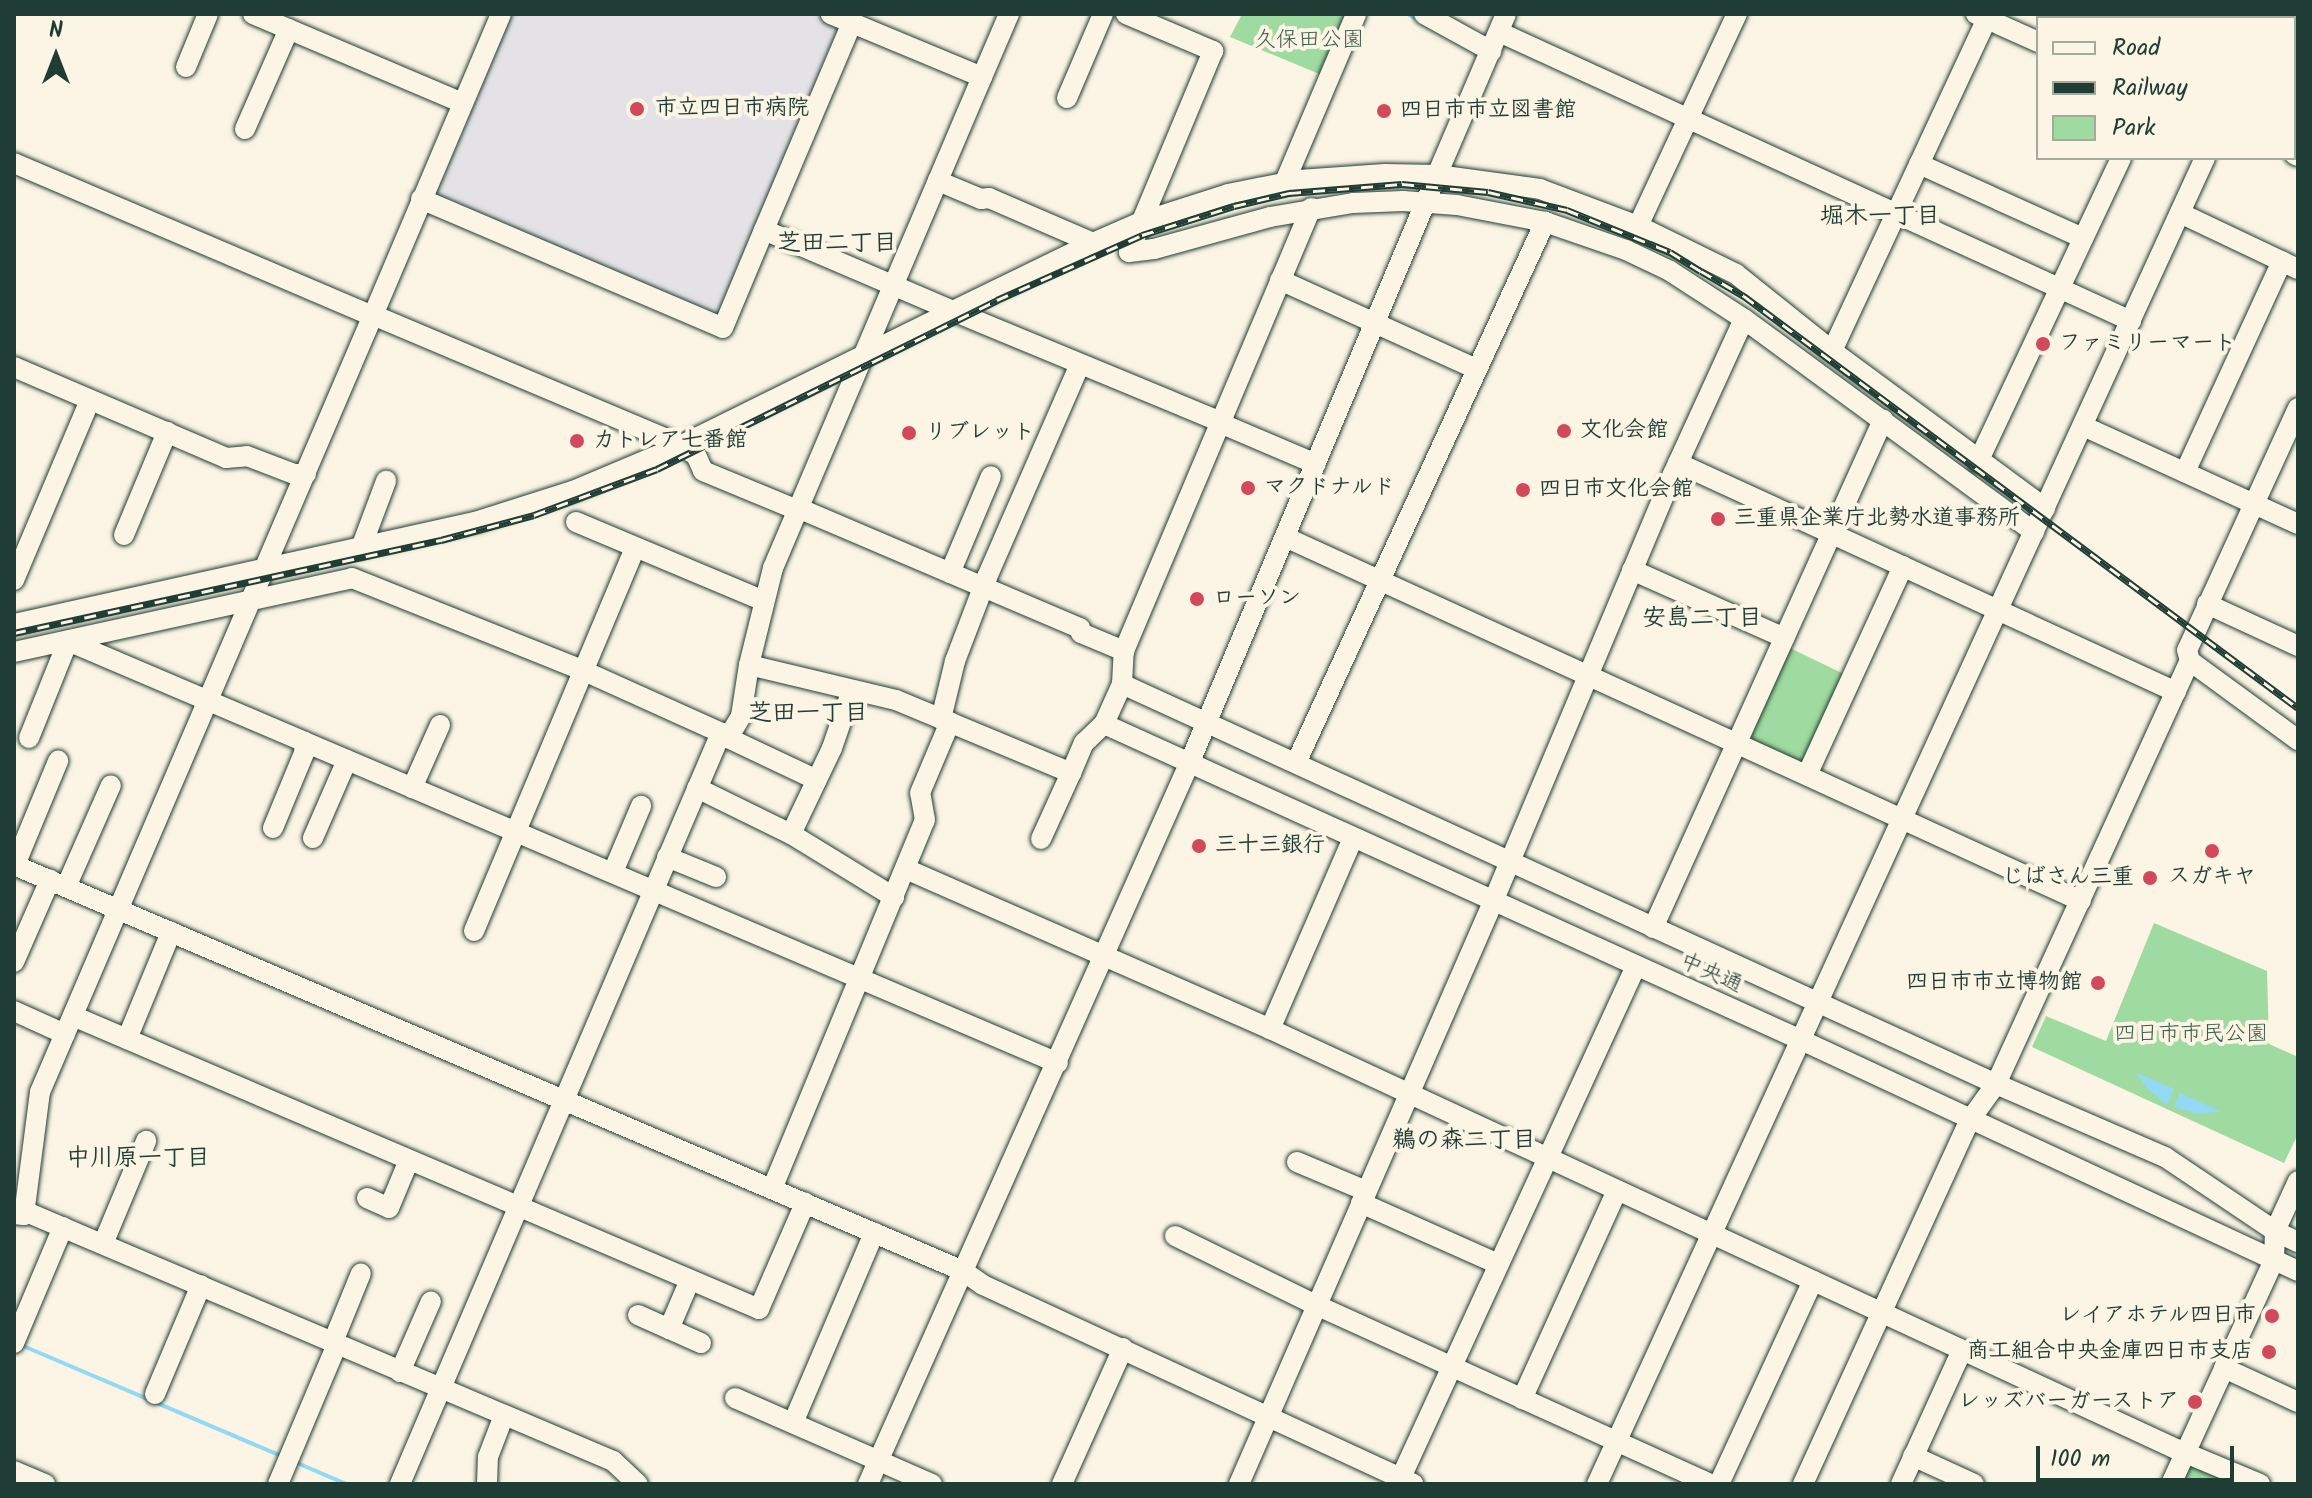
<!DOCTYPE html>
<html>
<head>
<meta charset="utf-8">
<style>
  body { margin:0 }
  #map { position:relative; width:2312px; height:1498px; overflow:hidden; background:#fcf5e5; font-family:Kalam,"Klee One",sans-serif }
  div>[style] { position:absolute }
  [style*='--x'] { left:calc(var(--x)*1px); top:calc(var(--y)*1px); width:calc(var(--w)*1px); rotate:calc(var(--a)*1deg) }
  .built>* { inset:0; background:#e4e2e6 }
  .green>* { inset:0; background:#9fdaa0 }
  .water>* { inset:0; background:#93d8f5 }
  .stream>* { height:4px; margin:-2px; padding:0 2px; transform-origin:2px; border-radius:2px; background:#93d8f5 }
  .roads { filter:drop-shadow(0 0 2px #1f3d34) drop-shadow(0 0 2px #1f3d34) }
  .minor>* { height:20px; margin:-10px; padding:0 10px; transform-origin:10px; border-radius:10px; background:#fcf5e5 }
  .rail>* { height:7px; margin-top:-3.5px; transform-origin:0; background:repeating-linear-gradient(90deg,#fcf5e5 0 12px,#1f3d34 0 24px); box-sizing:border-box; border-block:2px solid #1f3d34 }
  .dots>* { width:22px; height:22px; translate:-50% -50%; box-sizing:border-box; border:4px solid #fcf5e5; border-radius:50% }
  span { translate:-50% -50%; white-space:nowrap; text-align:center; line-height:1.15; -webkit-text-stroke:8px #fcf5e5; paint-order:stroke }
  .park-label { font-size:22px; color:#395c4a }
  .poi-label { font-size:22px; color:#1f3d34; font-weight:700 }
  .left { translate:0 -50%; text-align:left }
  .right { translate:-100% -50%; text-align:right }
  .street-label { font-size:22px; color:#1f3d34 }
  .neighbourhood-label { font-size:24px; color:#1f3d34; font-weight:700 }
  .frame { position:absolute; inset:0; border:16px solid #1f3d34; pointer-events:none }
  .legend { position:absolute; left:2036px; top:16px; width:260px; height:144px; box-sizing:border-box; background:#fcf5e5; border:2px solid #a4ab9e; margin:0; padding:10px 14px; list-style:none; font-size:24px; color:#1f3d34 }
  .legend li { display:flex; align-items:center; gap:16px; height:40px }
  .legend b { width:40px; border:2px solid #a4ab9e }
  .north { position:absolute; left:16px; top:16px; width:80px; height:80px; -webkit-text-stroke:6px #fcf5e5; paint-order:stroke; rotate:0deg; font-size:22px; font-weight:700; line-height:32px; text-align:center; color:#1f3d34 }
  .north::after { content:''; display:block; margin:auto; width:28px; height:36px; background:#1f3d34; clip-path:polygon(50% 0,100% 100%,50% 72%,0 100%) }
  .scale { position:absolute; left:2036px; top:1446px; width:198px; height:36px; box-sizing:border-box; border:4px solid #1f3d34; border-top:0; padding-left:10px; font-size:24px; line-height:28px; white-space:nowrap; color:#1f3d34; -webkit-text-stroke:6px #fcf5e5; paint-order:stroke }
</style>
</head>
<body>
<div id="map">
  <div class="built">
    <i style="clip-path:polygon(508px 14px,819px 14px,836px 21px,842px 30px,721px 313px,713px 317px,436px 198px,433px 188px)"></i>
  </div>
  <div class="green">
    <i style="clip-path:polygon(1242px 14px,1350px 14px,1324px 76px,1230px 37px)"></i>
    <i style="clip-path:polygon(1790px 648px,1848px 676px,1807px 760px,1801px 763px,1753px 741px,1751px 733px)"></i>
    <i style="clip-path:polygon(2154px 923px,2267px 971px,2269px 1044px,2298px 1057px,2298px 1134px,2284px 1163px,2032px 1047px,2046px 1016px,2106px 1041px)"></i>
    <i style="clip-path:polygon(2188px 1462px,2251px 1484px,2178px 1484px)"></i>
  </div>
  <div class="water">
    <i style="clip-path:polygon(2135px 1072px,2174px 1089px,2167px 1105px,2148px 1089px)"></i>
    <i style="clip-path:polygon(2180px 1093px,2222px 1112px,2195px 1113px,2174px 1107px)"></i>
  </div>
  <div class="stream">
    <i style="--x:1408;--y:14;--w:14;--a:30"></i>
    <i style="--x:21;--y:1345;--w:286;--a:23.1"></i>
    <i style="--x:295;--y:1462;--w:56;--a:23.3"></i>
  </div>
  <div class="roads">
    <div class="minor">
      <i style="--x:253;--y:14;--w:228;--a:23"></i>
      <i style="--x:501;--y:14;--w:327;--a:113"></i>
      <i style="--x:373;--y:315;--w:329;--a:22.9"></i>
      <i style="--x:676;--y:443;--w:23;--a:31"></i>
      <i style="--x:696;--y:455;--w:17;--a:66"></i>
      <i style="--x:703;--y:471;--w:102;--a:22.5"></i>
      <i style="--x:1126;--y:14;--w:95;--a:23"></i>
      <i style="--x:1213;--y:51;--w:218;--a:112.7"></i>
      <i style="--x:1129;--y:252;--w:25;--a:-7"></i>
      <i style="--x:1154;--y:249;--w:120;--a:-15.4"></i>
      <i style="--x:1270;--y:217;--w:84;--a:-9.6"></i>
      <i style="--x:1353;--y:203;--w:50;--a:-2.3"></i>
      <i style="--x:1403;--y:201;--w:54;--a:4.2"></i>
      <i style="--x:1457;--y:205;--w:90;--a:10.9"></i>
      <i style="--x:1545;--y:222;--w:86;--a:19.1"></i>
      <i style="--x:1626;--y:250;--w:49;--a:25.5"></i>
      <i style="--x:1670;--y:271;--w:88;--a:33"></i>
      <i style="--x:1744;--y:319;--w:360;--a:36.3"></i>
      <i style="--x:1424;--y:14;--w:77;--a:28.9"></i>
      <i style="--x:1976;--y:14;--w:68;--a:24.3"></i>
      <i style="--x:2059;--y:18;--w:4;--a:-63"></i>
      <i style="--x:2270;--y:18;--w:4;--a:-63"></i>
      <i style="--x:1499;--y:32;--w:695;--a:24.57"></i>
      <i style="--x:186;--y:67;--w:57;--a:-67.5"></i>
      <i style="--x:982;--y:77;--w:69;--a:-66.8"></i>
      <i style="--x:1067;--y:98;--w:91;--a:-66.8"></i>
      <i style="--x:245;--y:129;--w:109;--a:-66.3"></i>
      <i style="--x:2294;--y:154;--w:4;--a:27"></i>
      <i style="--x:14;--y:163;--w:390;--a:23.1"></i>
      <i style="--x:1919;--y:164;--w:180;--a:24.3"></i>
      <i style="--x:1284;--y:184;--w:185;--a:-67"></i>
      <i style="--x:421;--y:199;--w:328;--a:23.1"></i>
      <i style="--x:723;--y:328;--w:106;--a:-67.3"></i>
      <i style="--x:764;--y:230;--w:206;--a:23.2"></i>
      <i style="--x:953;--y:311;--w:156;--a:-25.9"></i>
      <i style="--x:1093;--y:243;--w:113;--a:-156.6"></i>
      <i style="--x:989;--y:198;--w:8;--a:173"></i>
      <i style="--x:981;--y:199;--w:47;--a:-157.3"></i>
      <i style="--x:2180;--y:213;--w:131;--a:25.4"></i>
      <i style="--x:1638;--y:226;--w:234;--a:-65"></i>
      <i style="--x:764;--y:230;--w:225;--a:-67"></i>
      <i style="--x:1093;--y:243;--w:52;--a:-23.6"></i>
      <i style="--x:1141;--y:222;--w:91;--a:-17.8"></i>
      <i style="--x:1228;--y:194;--w:72;--a:-11.2"></i>
      <i style="--x:1299;--y:180;--w:86;--a:-4"></i>
      <i style="--x:1385;--y:174;--w:52;--a:1.1"></i>
      <i style="--x:1437;--y:175;--w:175;--a:-66.8"></i>
      <i style="--x:1280;--y:280;--w:215;--a:24.4"></i>
      <i style="--x:1832;--y:351;--w:366;--a:-65"></i>
      <i style="--x:14;--y:367;--w:231;--a:23.2"></i>
      <i style="--x:226;--y:458;--w:21;--a:-5"></i>
      <i style="--x:247;--y:456;--w:50;--a:21"></i>
      <i style="--x:294;--y:474;--w:12;--a:0"></i>
      <i style="--x:2298;--y:408;--w:266;--a:114.6"></i>
      <i style="--x:2187;--y:650;--w:11;--a:75"></i>
      <i style="--x:2190;--y:661;--w:134;--a:36.2"></i>
      <i style="--x:1220;--y:423;--w:104;--a:23.1"></i>
      <i style="--x:2083;--y:426;--w:236;--a:24.5"></i>
      <i style="--x:1978;--y:462;--w:336;--a:-64.8"></i>
      <i style="--x:1678;--y:463;--w:548;--a:24.69"></i>
      <i style="--x:2185;--y:472;--w:232;--a:-65.3"></i>
      <i style="--x:798;--y:508;--w:306;--a:23.1"></i>
      <i style="--x:1080;--y:628;--w:5;--a:79"></i>
      <i style="--x:1081;--y:633;--w:47;--a:22.7"></i>
      <i style="--x:576;--y:522;--w:204;--a:22.8"></i>
      <i style="--x:124;--y:535;--w:112;--a:-67.3"></i>
      <i style="--x:1285;--y:537;--w:875;--a:24.57"></i>
      <i style="--x:361;--y:548;--w:72;--a:-69.5"></i>
      <i style="--x:1632;--y:570;--w:167;--a:24"></i>
      <i style="--x:950;--y:573;--w:105;--a:-67.1"></i>
      <i style="--x:14;--y:580;--w:195;--a:-67.1"></i>
      <i style="--x:2207;--y:604;--w:100;--a:24.8"></i>
      <i style="--x:14;--y:624;--w:472;--a:-12.5"></i>
      <i style="--x:475;--y:522;--w:103;--a:-17.6"></i>
      <i style="--x:573;--y:491;--w:116;--a:-22.8"></i>
      <i style="--x:680;--y:446;--w:305;--a:-26.3"></i>
      <i style="--x:953;--y:311;--w:290;--a:22.5"></i>
      <i style="--x:68;--y:641;--w:1076;--a:23.09"></i>
      <i style="--x:14;--y:652;--w:346;--a:-12.3"></i>
      <i style="--x:352;--y:578;--w:250;--a:21.8"></i>
      <i style="--x:584;--y:671;--w:150;--a:24.3"></i>
      <i style="--x:749;--y:665;--w:151;--a:13.4"></i>
      <i style="--x:896;--y:700;--w:190;--a:22.6"></i>
      <i style="--x:1071;--y:773;--w:33;--a:-67"></i>
      <i style="--x:1084;--y:743;--w:28;--a:-44"></i>
      <i style="--x:1104;--y:724;--w:44;--a:-65.8"></i>
      <i style="--x:1122;--y:684;--w:33;--a:-87"></i>
      <i style="--x:1124;--y:651;--w:481;--a:-67.1"></i>
      <i style="--x:1122;--y:684;--w:961;--a:24.59"></i>
      <i style="--x:1996;--y:1084;--w:184;--a:23.4"></i>
      <i style="--x:2165;--y:1157;--w:133;--a:33.9"></i>
      <i style="--x:2275;--y:1231;--w:25;--a:26"></i>
      <i style="--x:941;--y:719;--w:60;--a:-76.4"></i>
      <i style="--x:955;--y:661;--w:90;--a:-69.1"></i>
      <i style="--x:987;--y:577;--w:232;--a:-66.4"></i>
      <i style="--x:1104;--y:724;--w:765;--a:24.39"></i>
      <i style="--x:1801;--y:1040;--w:548;--a:24.93"></i>
      <i style="--x:29;--y:738;--w:105;--a:-68.1"></i>
      <i style="--x:728;--y:738;--w:98;--a:25.3"></i>
      <i style="--x:1296;--y:763;--w:596;--a:-65.29"></i>
      <i style="--x:1807;--y:775;--w:230;--a:-65.3"></i>
      <i style="--x:412;--y:788;--w:69;--a:-66"></i>
      <i style="--x:697;--y:788;--w:105;--a:26.1"></i>
      <i style="--x:791;--y:834;--w:121;--a:31.5"></i>
      <i style="--x:273;--y:828;--w:81;--a:-67.5"></i>
      <i style="--x:304;--y:753;--w:11;--a:-85"></i>
      <i style="--x:791;--y:834;--w:95;--a:-64.5"></i>
      <i style="--x:832;--y:748;--w:61;--a:-71"></i>
      <i style="--x:313;--y:838;--w:85;--a:-66.4"></i>
      <i style="--x:1041;--y:839;--w:72;--a:-65.6"></i>
      <i style="--x:667;--y:857;--w:53;--a:22.2"></i>
      <i style="--x:14;--y:865;--w:1032;--a:23.16"></i>
      <i style="--x:963;--y:1271;--w:24;--a:35"></i>
      <i style="--x:983;--y:1285;--w:474;--a:24.8"></i>
      <i style="--x:15;--y:865;--w:113;--a:-67.5"></i>
      <i style="--x:906;--y:869;--w:398;--a:23.7"></i>
      <i style="--x:1270;--y:1029;--w:999;--a:24.87"></i>
      <i style="--x:2176;--y:1449;--w:91;--a:22.6"></i>
      <i style="--x:613;--y:872;--w:72;--a:-67"></i>
      <i style="--x:66;--y:887;--w:111;--a:-66.2"></i>
      <i style="--x:1653;--y:928;--w:558;--a:-65.64"></i>
      <i style="--x:474;--y:931;--w:415;--a:-67.2"></i>
      <i style="--x:14;--y:962;--w:90;--a:-66.3"></i>
      <i style="--x:14;--y:1011;--w:56;--a:24.3"></i>
      <i style="--x:73;--y:1016;--w:746;--a:23.13"></i>
      <i style="--x:759;--y:1309;--w:116;--a:-66.5"></i>
      <i style="--x:1270;--y:1029;--w:208;--a:-66.5"></i>
      <i style="--x:127;--y:1039;--w:116;--a:-67.6"></i>
      <i style="--x:1297;--y:1162;--w:75;--a:22.8"></i>
      <i style="--x:772;--y:1189;--w:399;--a:-67.5"></i>
      <i style="--x:925;--y:820;--w:27;--a:-100"></i>
      <i style="--x:920;--y:793;--w:77;--a:-67.1"></i>
      <i style="--x:367;--y:1198;--w:24;--a:24"></i>
      <i style="--x:389;--y:1208;--w:52;--a:-67.4"></i>
      <i style="--x:1361;--y:1203;--w:150;--a:24"></i>
      <i style="--x:24;--y:1211;--w:640;--a:23"></i>
      <i style="--x:613;--y:1461;--w:34;--a:43"></i>
      <i style="--x:14;--y:1214;--w:10;--a:6"></i>
      <i style="--x:24;--y:1215;--w:124;--a:-82.6"></i>
      <i style="--x:40;--y:1092;--w:845;--a:-66.8"></i>
      <i style="--x:1175;--y:1236;--w:157;--a:26.1"></i>
      <i style="--x:1316;--y:1305;--w:433;--a:24.4"></i>
      <i style="--x:103;--y:1244;--w:112;--a:-67.3"></i>
      <i style="--x:638;--y:1315;--w:69;--a:24"></i>
      <i style="--x:669;--y:1329;--w:53;--a:-66.8"></i>
      <i style="--x:333;--y:1342;--w:74;--a:-67.9"></i>
      <i style="--x:14;--y:1343;--w:126;--a:-67.1"></i>
      <i style="--x:2224;--y:1368;--w:81;--a:24.7"></i>
      <i style="--x:400;--y:1372;--w:77;--a:-66.4"></i>
      <i style="--x:155;--y:1394;--w:118;--a:-67.1"></i>
      <i style="--x:735;--y:1398;--w:215;--a:23.6"></i>
      <i style="--x:1522;--y:1399;--w:229;--a:-65.5"></i>
      <i style="--x:793;--y:1423;--w:207;--a:-66.9"></i>
      <i style="--x:1913;--y:1456;--w:67;--a:24.7"></i>
      <i style="--x:14;--y:1471;--w:34;--a:23"></i>
      <i style="--x:278;--y:1484;--w:152;--a:-67.1"></i>
      <i style="--x:400;--y:1484;--w:817;--a:-66.86"></i>
      <i style="--x:721;--y:733;--w:9;--a:36"></i>
      <i style="--x:728;--y:738;--w:26;--a:-59"></i>
      <i style="--x:741;--y:716;--w:52;--a:-81.1"></i>
      <i style="--x:749;--y:665;--w:100;--a:-76.1"></i>
      <i style="--x:773;--y:568;--w:534;--a:-66.94"></i>
      <i style="--x:982;--y:77;--w:164;--a:-157.4"></i>
      <i style="--x:487;--y:1484;--w:27;--a:-88"></i>
      <i style="--x:488;--y:1457;--w:45;--a:-69.1"></i>
      <i style="--x:868;--y:1484;--w:788;--a:-65.97"></i>
      <i style="--x:1189;--y:764;--w:639;--a:-67.17"></i>
      <i style="--x:1437;--y:175;--w:104;--a:7.7"></i>
      <i style="--x:1540;--y:189;--w:105;--a:20.7"></i>
      <i style="--x:1638;--y:226;--w:109;--a:26.1"></i>
      <i style="--x:1736;--y:274;--w:123;--a:38.7"></i>
      <i style="--x:1832;--y:351;--w:265;--a:36.4"></i>
      <i style="--x:1062;--y:1484;--w:149;--a:-65.8"></i>
      <i style="--x:1239;--y:1484;--w:635;--a:-66.42"></i>
      <i style="--x:1493;--y:902;--w:464;--a:-67.2"></i>
      <i style="--x:1673;--y:474;--w:170;--a:-65.4"></i>
      <i style="--x:1398;--y:1484;--w:568;--a:-65.33"></i>
      <i style="--x:1597;--y:1484;--w:1459;--a:-65.37"></i>
      <i style="--x:1719;--y:1484;--w:224;--a:-65.2"></i>
      <i style="--x:1803;--y:1484;--w:400;--a:-65.4"></i>
      <i style="--x:1970;--y:1120;--w:44;--a:-54.2"></i>
      <i style="--x:1996;--y:1084;--w:465;--a:-65.4"></i>
      <i style="--x:1901;--y:1484;--w:147;--a:-65.5"></i>
      <i style="--x:2171;--y:1484;--w:247;--a:-65.3"></i>
      <i style="--x:2274;--y:1260;--w:29;--a:-88"></i>
      <i style="--x:2275;--y:1231;--w:55;--a:-65.3"></i>
    </div>
  </div>
  <div class="rail">
    <i style="--x:14;--y:633;--w:437;--a:-12.3"></i>
    <i style="--x:441;--y:540;--w:96;--a:-15"></i>
    <i style="--x:534;--y:515;--w:131;--a:-20.5"></i>
    <i style="--x:657;--y:469;--w:380;--a:-26.4"></i>
    <i style="--x:997;--y:300;--w:159;--a:-24.1"></i>
    <i style="--x:1142;--y:235;--w:96;--a:-17.5"></i>
    <i style="--x:1234;--y:206;--w:57;--a:-13.3"></i>
    <i style="--x:1289;--y:193;--w:113;--a:-4.6"></i>
    <i style="--x:1402;--y:184;--w:86;--a:5.3"></i>
    <i style="--x:1488;--y:192;--w:81;--a:12.8"></i>
    <i style="--x:1567;--y:210;--w:111;--a:22.2"></i>
    <i style="--x:1670;--y:252;--w:36;--a:32"></i>
    <i style="--x:1701;--y:271;--w:50;--a:30.2"></i>
    <i style="--x:1744;--y:296;--w:690;--a:36.64"></i>
  </div>
  <div class="dots">
    <i style="left:637px;top:109px;background:#d1495b"></i>
    <i style="left:1384px;top:111px;background:#d1495b"></i>
    <i style="left:2043px;top:344px;background:#d1495b"></i>
    <i style="left:1564px;top:431px;background:#d1495b"></i>
    <i style="left:909px;top:433px;background:#d1495b"></i>
    <i style="left:577px;top:441px;background:#d1495b"></i>
    <i style="left:1248px;top:488px;background:#d1495b"></i>
    <i style="left:1523px;top:490px;background:#d1495b"></i>
    <i style="left:1718px;top:519px;background:#d1495b"></i>
    <i style="left:1197px;top:599px;background:#d1495b"></i>
    <i style="left:1199px;top:846px;background:#d1495b"></i>
    <i style="left:2212px;top:851px;background:#d1495b"></i>
    <i style="left:2150px;top:878px;background:#d1495b"></i>
    <i style="left:2098px;top:983px;background:#d1495b"></i>
    <i style="left:2272px;top:1316px;background:#d1495b"></i>
    <i style="left:2269px;top:1352px;background:#d1495b"></i>
    <i style="left:2195px;top:1402px;background:#d1495b"></i>
  </div>
  <div class="park-label">
    <span style="left:1309px;top:41px">久保田公園</span>
    <span style="left:2191px;top:1035px">四日市市民公園</span>
  </div>
  <div class="poi-label">
    <span class="left" style="left:655px;top:109px">市立四日市病院</span>
    <span class="left" style="left:1400px;top:111px">四日市市立図書館</span>
    <span class="left" style="left:2059px;top:344px">ファミリーマート</span>
    <span class="left" style="left:1580px;top:431px">文化会館</span>
    <span class="left" style="left:925px;top:433px">リブレット</span>
    <span class="left" style="left:593px;top:441px">カトレア七番館</span>
    <span class="left" style="left:1264px;top:488px">マクドナルド</span>
    <span class="left" style="left:1539px;top:490px">四日市文化会館</span>
    <span class="left" style="left:1734px;top:519px">三重県企業庁北勢水道事務所</span>
    <span class="left" style="left:1213px;top:599px">ローソン</span>
    <span class="left" style="left:1215px;top:846px">三十三銀行</span>
    <span style="left:2212px;top:877px">スガキヤ</span>
    <span class="right" style="left:2134px;top:878px">じばさん三重</span>
    <span class="right" style="left:2082px;top:983px">四日市市立博物館</span>
    <span class="right" style="left:2256px;top:1316px">レイアホテル四日市</span>
    <span class="right" style="left:2253px;top:1352px">商工組合中央金庫四日市支店</span>
    <span class="right" style="left:2179px;top:1402px">レッズバーガーストア</span>
  </div>
  <div class="street-label">
    <span style="left:1711px;top:974px;rotate:24deg">中央通</span>
  </div>
  <div class="neighbourhood-label">
    <span style="left:1880px;top:217px">堀木一丁目</span>
    <span style="left:837px;top:244px">芝田二丁目</span>
    <span style="left:1702px;top:619px">安島二丁目</span>
    <span style="left:808px;top:714px">芝田一丁目</span>
    <span style="left:1464px;top:1141px">鵜の森二丁目</span>
    <span style="left:138px;top:1159px">中川原一丁目</span>
  </div>
  <div class="frame"></div>
  <ul class="legend">
  <li><b style="height:10px;background:#fcf5e5"></b>Road</li>
  <li><b style="height:10px;background:#1f3d34"></b>Railway</li>
  <li><b style="height:22px;background:#9fdaa0"></b>Park</li>
  </ul>
  <div class="north">N</div>
  <div class="scale">100 m</div>
</div>
</body>
</html>
